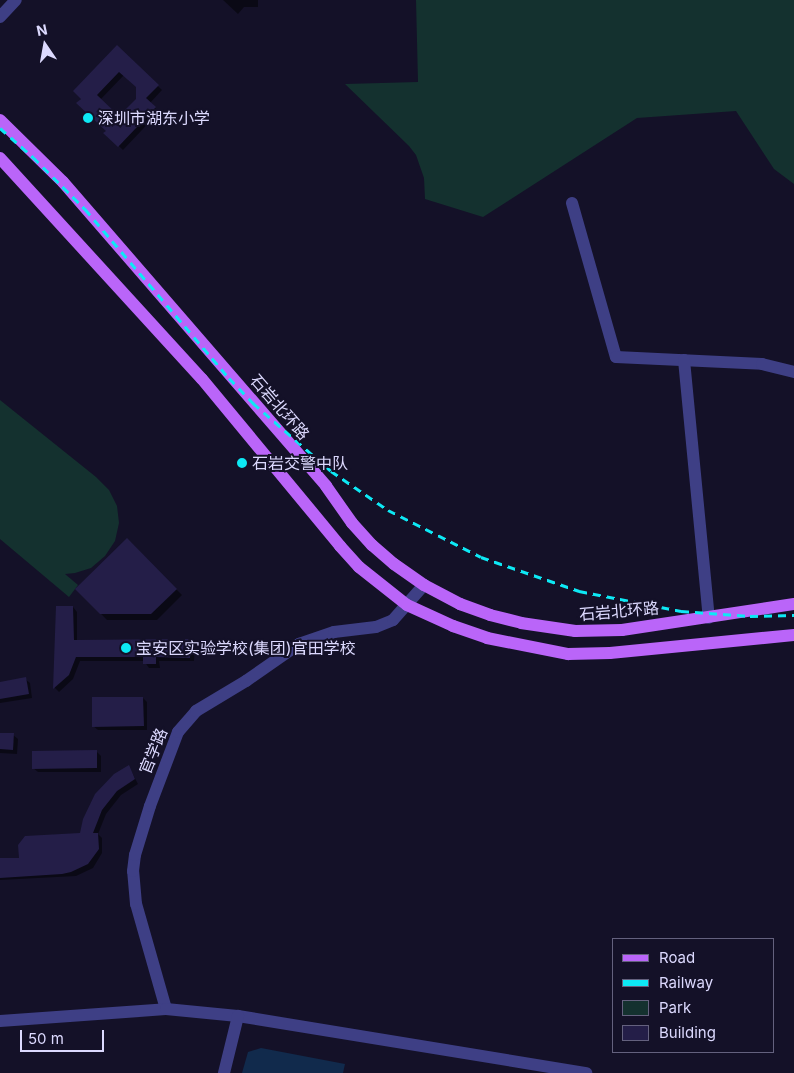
<!DOCTYPE html>
<html>
<head>
<meta charset="utf-8">
<style>
  body { margin:0 }
  #map { position:relative; width:794px; height:1073px; overflow:hidden; background:#141128; font-family:Inter,"Noto Sans SC",sans-serif }
  div>[style] { position:absolute }
  [style*='--x'] { left:calc(var(--x)*1px); top:calc(var(--y)*1px); width:calc(var(--w)*1px); rotate:calc(var(--a)*1deg) }
  .green>* { inset:0; background:#14312f }
  .water>* { inset:0; background:#112a4c }
  .shadow>* { inset:0; background:#0007 }
  .building>* { inset:0; background:#241e48 }
  .minor>* { height:12px; margin:-6px; padding:0 6px; transform-origin:6px; border-radius:6px; background:#3e3f85 }
  .major>* { height:12px; margin:-6px; padding:0 6px; transform-origin:6px; border-radius:6px; background:#ba65f9 }
  .rail>* { height:3px; margin-top:-1.5px; transform-origin:0; background:repeating-linear-gradient(90deg,#0de9f5 0 8px,transparent 0 14px) }
  .dots>* { width:14px; height:14px; translate:-50% -50%; box-sizing:border-box; border:2px solid #141128; border-radius:50% }
  span { translate:-50% -50%; white-space:nowrap; text-align:center; line-height:1.15; -webkit-text-stroke:4px #141128; paint-order:stroke }
  .poi-label { font-size:16px; color:#dcd9fe }
  .left { translate:0 -50%; text-align:left }
  .street-label { font-size:16px; color:#dcd9fe }
  .legend { position:absolute; left:612px; top:938px; width:162px; height:115px; box-sizing:border-box; background:#141128; border:1px solid #64617e; margin:0; padding:6px 9px; list-style:none; font-size:15px; color:#dcd9fe }
  .legend li { display:flex; align-items:center; gap:10px; height:25px }
  .legend b { width:25px; border:1px solid #64617e }
  .north { position:absolute; left:20px; top:20px; width:50px; height:50px; -webkit-text-stroke:4px #141128; paint-order:stroke; rotate:348deg; font-size:14px; font-weight:700; line-height:20px; text-align:center; color:#dcd9fe }
  .north::after { content:''; display:block; margin:auto; width:18px; height:22px; background:#dcd9fe; clip-path:polygon(50% 0,100% 100%,50% 72%,0 100%) }
  .scale { position:absolute; left:20px; top:1030px; width:84px; height:22px; box-sizing:border-box; border:2px solid #dcd9fe; border-top:0; padding-left:6px; font-size:15px; line-height:18px; white-space:nowrap; color:#dcd9fe; -webkit-text-stroke:4px #141128; paint-order:stroke }
</style>
</head>
<body>
<div id="map">
  <div class="green">
    <i style="clip-path:polygon(416px 0,794px 0,794px 184px,774px 169px,736px 111px,637px 118px,483px 217px,425px 199px,424px 178px,416px 155px,409px 146px,345px 84px,418px 82px)"></i>
    <i style="clip-path:polygon(0 400px,96px 477px,109px 490px,117px 506px,119px 523px,115px 541px,105px 556px,91px 568px,75px 573px,65px 574px,78px 585px,69px 597px,0 539px)"></i>
  </div>
  <div class="water">
    <i style="clip-path:polygon(261px 1048px,345px 1064px,343px 1073px,242px 1073px,248px 1052px)"></i>
  </div>
  <div class="shadow">
    <i style="clip-path:polygon(223px 0,258px 0,258px 7px,244px 7px,238px 14px)"></i>
    <i style="clip-path:polygon(evenodd,117px 47px,162px 90px,150px 103px,159px 112px,123px 150px,105px 133px,107px 131px,78px 103px,117px 47px,124px 75px,137px 87px,137px 99px,120px 118px,100px 100px,124px 75px)"></i>
    <i style="clip-path:polygon(127px 540px,182px 595px,157px 620px,107px 620px,77px 589px)"></i>
    <i style="clip-path:polygon(57px 607px,73px 607px,77px 612px,77px 642px,190px 641px,195px 645px,194px 661px,159px 661px,160px 668px,149px 668px,144px 661px,80px 661px,73px 679px,59px 692px,55px 688px)"></i>
    <i style="clip-path:polygon(25px 679px,30px 683px,32px 698px,0 703px,0 683px)"></i>
    <i style="clip-path:polygon(143px 698px,147px 702px,147px 730px,98px 730px,93px 726px)"></i>
    <i style="clip-path:polygon(0 734px,13px 735px,18px 739px,17px 754px,0 753px)"></i>
    <i style="clip-path:polygon(97px 752px,101px 756px,101px 772px,38px 772px,33px 768px)"></i>
    <i style="clip-path:polygon(129px 767px,138px 784px,121px 795px,106px 814px,98px 834px,102px 838px,102px 853px,93px 868px,76px 876px,0 880px,0 860px,20px 859px,81px 834px)"></i>
  </div>
  <div class="building">
    <i style="clip-path:polygon(evenodd,117px 45px,159px 85px,146px 98px,156px 107px,118px 147px,103px 133px,106px 131px,76px 103px,81px 99px,73px 91px,117px 45px,119px 72px,136px 87px,136px 99px,119px 116px,97px 95px,119px 72px)"></i>
    <i style="clip-path:polygon(127px 538px,177px 589px,151px 614px,100px 614px,75px 589px)"></i>
    <i style="clip-path:polygon(56px 606px,73px 606px,74px 640px,191px 639px,190px 658px,156px 657px,156px 664px,143px 664px,143px 657px,76px 657px,69px 675px,53px 689px)"></i>
    <i style="clip-path:polygon(26px 677px,29px 694px,0 699px,0 682px)"></i>
    <i style="clip-path:polygon(92px 697px,143px 697px,144px 726px,92px 727px)"></i>
    <i style="clip-path:polygon(0 733px,14px 733px,13px 750px,0 749px)"></i>
    <i style="clip-path:polygon(97px 750px,97px 768px,32px 769px,32px 751px)"></i>
    <i style="clip-path:polygon(129px 765px,135px 779px,117px 791px,102px 810px,93px 833px,98px 833px,99px 849px,88px 864px,71px 872px,62px 874px,0 878px,0 858px,19px 858px,18px 845px,25px 836px,80px 833px,83px 819px,95px 794px,114px 774px)"></i>
  </div>
  <div class="minor">
    <i style="--x:0;--y:17;--w:23;--a:-47"></i>
    <i style="--x:572;--y:203;--w:160;--a:74.1"></i>
    <i style="--x:616;--y:357;--w:146;--a:2.7"></i>
    <i style="--x:762;--y:364;--w:33;--a:14"></i>
    <i style="--x:684;--y:360;--w:259;--a:84.5"></i>
    <i style="--x:166;--y:1009;--w:109;--a:-105.9"></i>
    <i style="--x:136;--y:904;--w:33;--a:-95"></i>
    <i style="--x:133;--y:871;--w:16;--a:-83"></i>
    <i style="--x:135;--y:855;--w:51;--a:-73"></i>
    <i style="--x:150;--y:806;--w:79;--a:-69.3"></i>
    <i style="--x:178;--y:732;--w:28;--a:-49"></i>
    <i style="--x:196;--y:711;--w:58;--a:-31"></i>
    <i style="--x:246;--y:681;--w:65;--a:-34.9"></i>
    <i style="--x:299;--y:644;--w:37;--a:-19"></i>
    <i style="--x:334;--y:632;--w:42;--a:-6.8"></i>
    <i style="--x:376;--y:627;--w:18;--a:-22"></i>
    <i style="--x:393;--y:620;--w:47;--a:-48.5"></i>
    <i style="--x:0;--y:1021;--w:166;--a:-4.1"></i>
    <i style="--x:166;--y:1009;--w:72;--a:5.6"></i>
    <i style="--x:238;--y:1016;--w:353;--a:9.3"></i>
    <i style="--x:224;--y:1073;--w:59;--a:-76.2"></i>
  </div>
  <div class="major">
    <i style="--x:0;--y:120;--w:88;--a:44.5"></i>
    <i style="--x:63;--y:182;--w:402;--a:49.1"></i>
    <i style="--x:326;--y:486;--w:45;--a:54.9"></i>
    <i style="--x:352;--y:523;--w:30;--a:48"></i>
    <i style="--x:372;--y:545;--w:29;--a:41"></i>
    <i style="--x:394;--y:564;--w:37;--a:35"></i>
    <i style="--x:424;--y:585;--w:41;--a:27.8"></i>
    <i style="--x:460;--y:604;--w:32;--a:20"></i>
    <i style="--x:490;--y:615;--w:32;--a:14"></i>
    <i style="--x:521;--y:623;--w:55;--a:8.4"></i>
    <i style="--x:575;--y:631;--w:47;--a:-1.2"></i>
    <i style="--x:622;--y:630;--w:174;--a:-8.6"></i>
    <i style="--x:0;--y:158;--w:299;--a:47.6"></i>
    <i style="--x:202;--y:379;--w:217;--a:50.4"></i>
    <i style="--x:340;--y:546;--w:28;--a:48"></i>
    <i style="--x:359;--y:567;--w:61;--a:38.4"></i>
    <i style="--x:407;--y:605;--w:51;--a:24.5"></i>
    <i style="--x:453;--y:626;--w:36;--a:19"></i>
    <i style="--x:487;--y:638;--w:83;--a:11.2"></i>
    <i style="--x:568;--y:654;--w:42;--a:-1.4"></i>
    <i style="--x:610;--y:653;--w:185;--a:-5.6"></i>
  </div>
  <div class="rail">
    <i style="--x:0;--y:128;--w:44;--a:41.3"></i>
    <i style="--x:33;--y:157;--w:74;--a:45"></i>
    <i style="--x:85;--y:209;--w:222;--a:49.6"></i>
    <i style="--x:229;--y:378;--w:35;--a:46"></i>
    <i style="--x:253;--y:403;--w:103;--a:41.1"></i>
    <i style="--x:331;--y:471;--w:69;--a:34.4"></i>
    <i style="--x:388;--y:510;--w:104;--a:26.8"></i>
    <i style="--x:481;--y:557;--w:104;--a:19.1"></i>
    <i style="--x:579;--y:591;--w:104;--a:11.1"></i>
    <i style="--x:681;--y:611;--w:69;--a:4.1"></i>
    <i style="--x:750;--y:616;--w:44;--a:-1.3"></i>
  </div>
  <div class="dots">
    <i style="left:88px;top:118px;background:#0de9f5"></i>
    <i style="left:242px;top:463px;background:#0de9f5"></i>
    <i style="left:126px;top:648px;background:#0de9f5"></i>
  </div>
  <div class="poi-label">
    <span class="left" style="left:98px;top:118px">深圳市湖东小学</span>
    <span class="left" style="left:252px;top:463px">石岩交警中队</span>
    <span class="left" style="left:136px;top:648px">宝安区实验学校(集团)官田学校</span>
  </div>
  <div class="street-label">
    <span style="left:280px;top:407px;rotate:49deg">石岩北环路</span>
    <span style="left:619px;top:611px;rotate:-5deg">石岩北环路</span>
    <span style="left:153px;top:751px;rotate:-68deg">官学路</span>
  </div>
  <ul class="legend">
  <li><b style="height:6px;background:#ba65f9"></b>Road</li>
  <li><b style="height:6px;background:#0de9f5"></b>Railway</li>
  <li><b style="height:14px;background:#14312f"></b>Park</li>
  <li><b style="height:14px;background:#241e48"></b>Building</li>
  </ul>
  <div class="north">N</div>
  <div class="scale">50 m</div>
</div>
</body>
</html>
